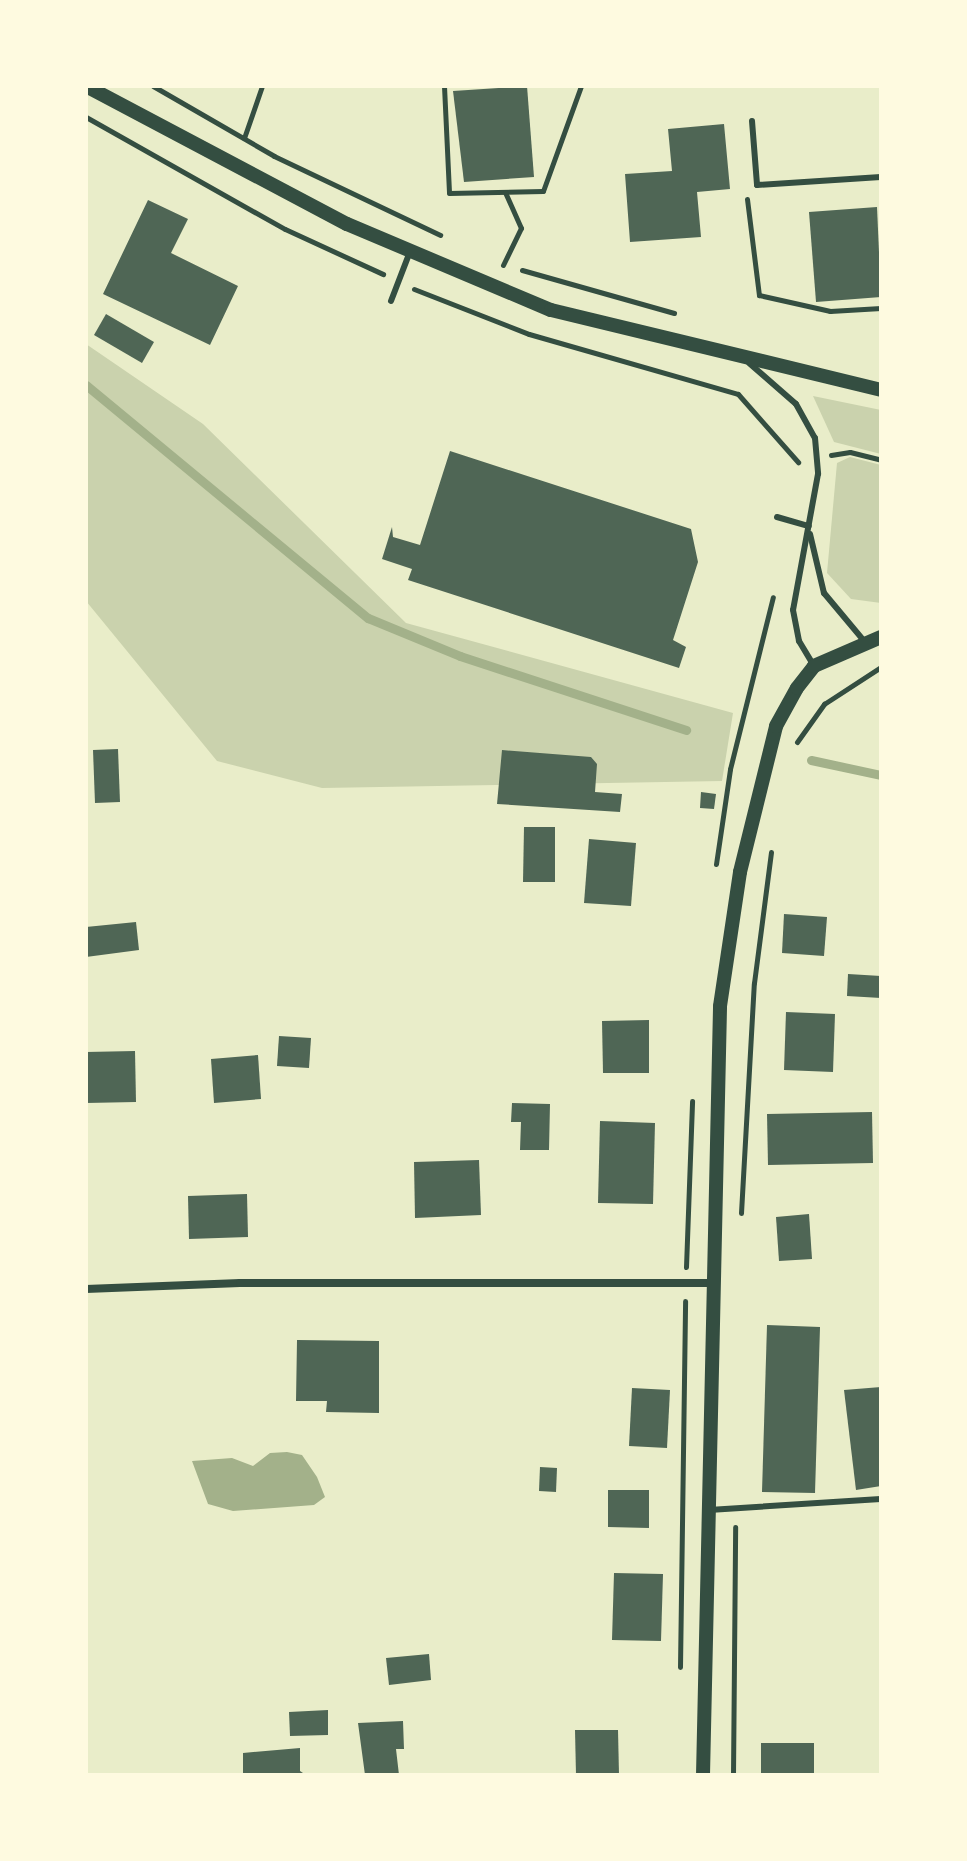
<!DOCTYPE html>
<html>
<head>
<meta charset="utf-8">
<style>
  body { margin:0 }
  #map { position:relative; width:967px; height:1861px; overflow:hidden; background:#e9edc9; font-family:Barlow,sans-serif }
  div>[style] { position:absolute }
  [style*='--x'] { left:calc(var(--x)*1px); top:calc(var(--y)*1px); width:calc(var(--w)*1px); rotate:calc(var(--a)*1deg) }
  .green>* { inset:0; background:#cad2ad }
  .water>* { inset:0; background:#a3b18a }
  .stream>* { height:9px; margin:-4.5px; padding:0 4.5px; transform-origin:4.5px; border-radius:4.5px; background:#a3b18a }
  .building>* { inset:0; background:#4f6655 }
  .path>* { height:5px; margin:-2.5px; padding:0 2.5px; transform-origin:2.5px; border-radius:2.5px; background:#344e41 }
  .service>* { height:6px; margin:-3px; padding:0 3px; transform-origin:3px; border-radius:3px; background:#344e41 }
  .minor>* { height:8px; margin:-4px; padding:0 4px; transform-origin:4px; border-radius:4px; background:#344e41 }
  .tertiary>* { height:14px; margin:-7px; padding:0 7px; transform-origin:7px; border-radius:7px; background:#344e41 }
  span { translate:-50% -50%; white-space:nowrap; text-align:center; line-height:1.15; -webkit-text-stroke:6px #fefae0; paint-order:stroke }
  .frame { position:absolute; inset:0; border:88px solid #fefae0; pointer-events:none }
</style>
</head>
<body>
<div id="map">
  <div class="green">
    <i style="clip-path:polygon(86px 344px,203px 424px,406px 623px,733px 713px,722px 781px,322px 788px,217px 761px,86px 601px)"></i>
    <i style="clip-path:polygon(813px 396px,881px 410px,881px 454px,834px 442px)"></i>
    <i style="clip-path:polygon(850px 457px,881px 465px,881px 603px,851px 599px,827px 573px,837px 463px)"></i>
  </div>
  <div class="water">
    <i style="clip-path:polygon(287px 1452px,302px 1455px,317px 1477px,325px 1497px,314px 1505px,233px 1511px,208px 1504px,192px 1461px,232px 1458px,253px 1466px,270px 1453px)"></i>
  </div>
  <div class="stream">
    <i style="--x:86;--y:385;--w:366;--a:39.6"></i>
    <i style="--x:368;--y:618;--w:100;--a:22.4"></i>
    <i style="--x:460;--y:656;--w:238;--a:18.1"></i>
    <i style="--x:811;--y:760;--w:72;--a:12.1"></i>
  </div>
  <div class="building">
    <i style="clip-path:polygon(527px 86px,534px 177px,464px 182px,453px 91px)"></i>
    <i style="clip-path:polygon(724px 124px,730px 189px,697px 192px,701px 237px,630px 242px,625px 174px,672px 171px,668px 129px)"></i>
    <i style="clip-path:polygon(148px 200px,188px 219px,171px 253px,238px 286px,210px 345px,103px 294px)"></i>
    <i style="clip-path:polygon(877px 207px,881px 297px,816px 302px,809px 212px)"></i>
    <i style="clip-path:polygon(106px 314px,154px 342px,142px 363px,94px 335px)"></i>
    <i style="clip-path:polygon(450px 451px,691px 529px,698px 562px,673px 640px,686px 647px,679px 668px,408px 580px,412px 569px,382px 559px,392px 527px,393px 537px,420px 545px)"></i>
    <i style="clip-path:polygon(118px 749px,120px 802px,95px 803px,93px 750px)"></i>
    <i style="clip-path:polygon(502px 750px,591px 757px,597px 764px,595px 792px,622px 794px,620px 812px,497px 804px)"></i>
    <i style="clip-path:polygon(701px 792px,716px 794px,714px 809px,700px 808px)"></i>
    <i style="clip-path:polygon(524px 827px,555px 827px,555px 882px,523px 882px)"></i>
    <i style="clip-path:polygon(589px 839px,636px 843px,631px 906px,584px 903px)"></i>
    <i style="clip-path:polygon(784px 914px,827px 917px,824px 956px,782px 953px)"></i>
    <i style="clip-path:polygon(136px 922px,139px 950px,86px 957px,86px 927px)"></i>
    <i style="clip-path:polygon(848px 974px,881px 976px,881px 998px,847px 996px)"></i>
    <i style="clip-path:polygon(786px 1012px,835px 1014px,833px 1072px,784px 1070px)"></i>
    <i style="clip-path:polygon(649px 1020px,649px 1073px,603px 1073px,602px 1021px)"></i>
    <i style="clip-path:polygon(279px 1036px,311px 1038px,309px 1068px,277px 1066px)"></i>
    <i style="clip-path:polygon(135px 1051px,136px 1102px,86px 1103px,86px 1052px)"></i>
    <i style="clip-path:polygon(258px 1055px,261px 1099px,214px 1103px,211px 1059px)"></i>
    <i style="clip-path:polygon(512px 1103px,550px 1104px,549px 1150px,520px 1150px,521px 1122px,511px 1122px)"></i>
    <i style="clip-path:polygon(872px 1112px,873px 1163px,768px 1165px,767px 1114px)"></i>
    <i style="clip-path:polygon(600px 1121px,655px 1123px,653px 1204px,598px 1203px)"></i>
    <i style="clip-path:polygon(479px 1160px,481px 1215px,415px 1218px,414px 1162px)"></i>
    <i style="clip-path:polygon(247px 1194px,248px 1237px,189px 1239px,188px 1196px)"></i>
    <i style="clip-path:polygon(809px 1214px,812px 1259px,779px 1261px,776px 1217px)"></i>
    <i style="clip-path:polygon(767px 1325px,820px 1327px,815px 1493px,762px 1492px)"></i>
    <i style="clip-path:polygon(297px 1340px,379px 1341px,379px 1413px,326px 1412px,327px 1401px,296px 1401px)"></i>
    <i style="clip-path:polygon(881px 1387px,881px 1486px,856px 1490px,844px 1390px)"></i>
    <i style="clip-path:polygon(632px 1388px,670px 1390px,667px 1448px,629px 1446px)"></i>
    <i style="clip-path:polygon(540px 1467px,557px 1468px,556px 1492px,539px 1491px)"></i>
    <i style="clip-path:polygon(608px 1490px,649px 1490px,649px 1528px,608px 1527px)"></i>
    <i style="clip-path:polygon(614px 1573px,663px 1574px,661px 1641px,612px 1640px)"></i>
    <i style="clip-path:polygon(429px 1654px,431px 1680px,389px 1685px,386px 1658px)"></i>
    <i style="clip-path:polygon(328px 1710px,328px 1735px,290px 1736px,289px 1712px)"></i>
    <i style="clip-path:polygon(403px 1721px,404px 1749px,396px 1749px,399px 1775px,365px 1775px,358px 1723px)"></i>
    <i style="clip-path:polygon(575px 1730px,618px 1730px,619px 1775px,576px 1775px)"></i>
    <i style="clip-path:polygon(761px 1743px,814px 1743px,814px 1775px,761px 1775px)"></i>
    <i style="clip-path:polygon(300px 1748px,300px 1771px,306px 1775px,243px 1774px,243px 1753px)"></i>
  </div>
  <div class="path">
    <i style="--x:153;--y:86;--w:140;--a:30"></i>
    <i style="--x:274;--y:156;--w:184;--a:25.4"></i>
    <i style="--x:444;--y:86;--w:107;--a:87.3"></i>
    <i style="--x:449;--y:193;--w:94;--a:-1.2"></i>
    <i style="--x:543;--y:191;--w:112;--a:-70.1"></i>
    <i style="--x:86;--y:117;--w:228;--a:29.4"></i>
    <i style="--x:285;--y:229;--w:108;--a:24.7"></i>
    <i style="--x:244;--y:138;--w:55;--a:-70.9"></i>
    <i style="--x:747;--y:199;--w:97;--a:82.9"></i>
    <i style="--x:759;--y:295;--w:73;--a:12.7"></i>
    <i style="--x:830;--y:311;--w:51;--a:-3.4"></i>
    <i style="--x:503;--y:265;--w:41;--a:-64.1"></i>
    <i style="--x:521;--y:228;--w:39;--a:-114"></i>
    <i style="--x:522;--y:270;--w:158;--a:15.8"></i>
    <i style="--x:414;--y:289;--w:123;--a:21.4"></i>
    <i style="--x:529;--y:334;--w:217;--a:16"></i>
    <i style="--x:738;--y:394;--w:91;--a:48.6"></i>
    <i style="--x:831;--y:455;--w:19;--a:-9"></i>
    <i style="--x:850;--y:452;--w:32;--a:14"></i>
    <i style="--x:797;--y:742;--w:47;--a:-54.6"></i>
    <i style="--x:824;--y:704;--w:68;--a:-33"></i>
    <i style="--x:716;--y:864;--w:96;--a:-81.6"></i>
    <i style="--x:730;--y:769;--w:177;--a:-76"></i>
    <i style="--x:741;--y:1213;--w:230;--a:-86.8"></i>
    <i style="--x:754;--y:983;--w:132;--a:-82.6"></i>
    <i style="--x:686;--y:1267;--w:166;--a:-87.9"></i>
    <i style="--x:680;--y:1667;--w:366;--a:-89.2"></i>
    <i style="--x:733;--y:1775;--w:248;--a:-89.5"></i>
  </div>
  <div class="service">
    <i style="--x:752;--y:121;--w:64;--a:85.5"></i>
    <i style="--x:757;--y:185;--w:124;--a:-3.7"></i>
    <i style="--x:391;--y:301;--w:50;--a:-69"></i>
    <i style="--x:749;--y:363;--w:62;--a:41.1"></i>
    <i style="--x:796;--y:404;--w:39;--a:61"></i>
    <i style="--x:815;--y:438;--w:36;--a:85"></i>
    <i style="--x:818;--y:474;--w:138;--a:100.4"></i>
    <i style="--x:793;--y:610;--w:32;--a:79"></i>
    <i style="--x:799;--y:641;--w:29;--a:59"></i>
    <i style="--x:777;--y:517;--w:33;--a:16"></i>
    <i style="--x:810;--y:534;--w:61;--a:76.7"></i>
    <i style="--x:824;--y:593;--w:64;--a:50.1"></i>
    <i style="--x:709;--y:1510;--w:172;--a:-3.7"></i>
  </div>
  <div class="minor">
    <i style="--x:86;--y:1289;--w:154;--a:-2.2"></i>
    <i style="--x:240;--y:1283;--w:473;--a:0"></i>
  </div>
  <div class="tertiary">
    <i style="--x:86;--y:86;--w:295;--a:27.9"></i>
    <i style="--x:347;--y:224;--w:221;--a:22.9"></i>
    <i style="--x:551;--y:310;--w:340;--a:13.6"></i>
    <i style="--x:703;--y:1775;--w:769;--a:-88.73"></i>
    <i style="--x:720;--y:1006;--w:135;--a:-81.5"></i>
    <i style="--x:740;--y:872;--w:150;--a:-76.1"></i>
    <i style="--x:776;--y:726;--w:43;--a:-61.1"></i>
    <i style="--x:797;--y:688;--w:28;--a:-52"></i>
    <i style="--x:814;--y:666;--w:73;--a:-23.4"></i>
  </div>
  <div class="frame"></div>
</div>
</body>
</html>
